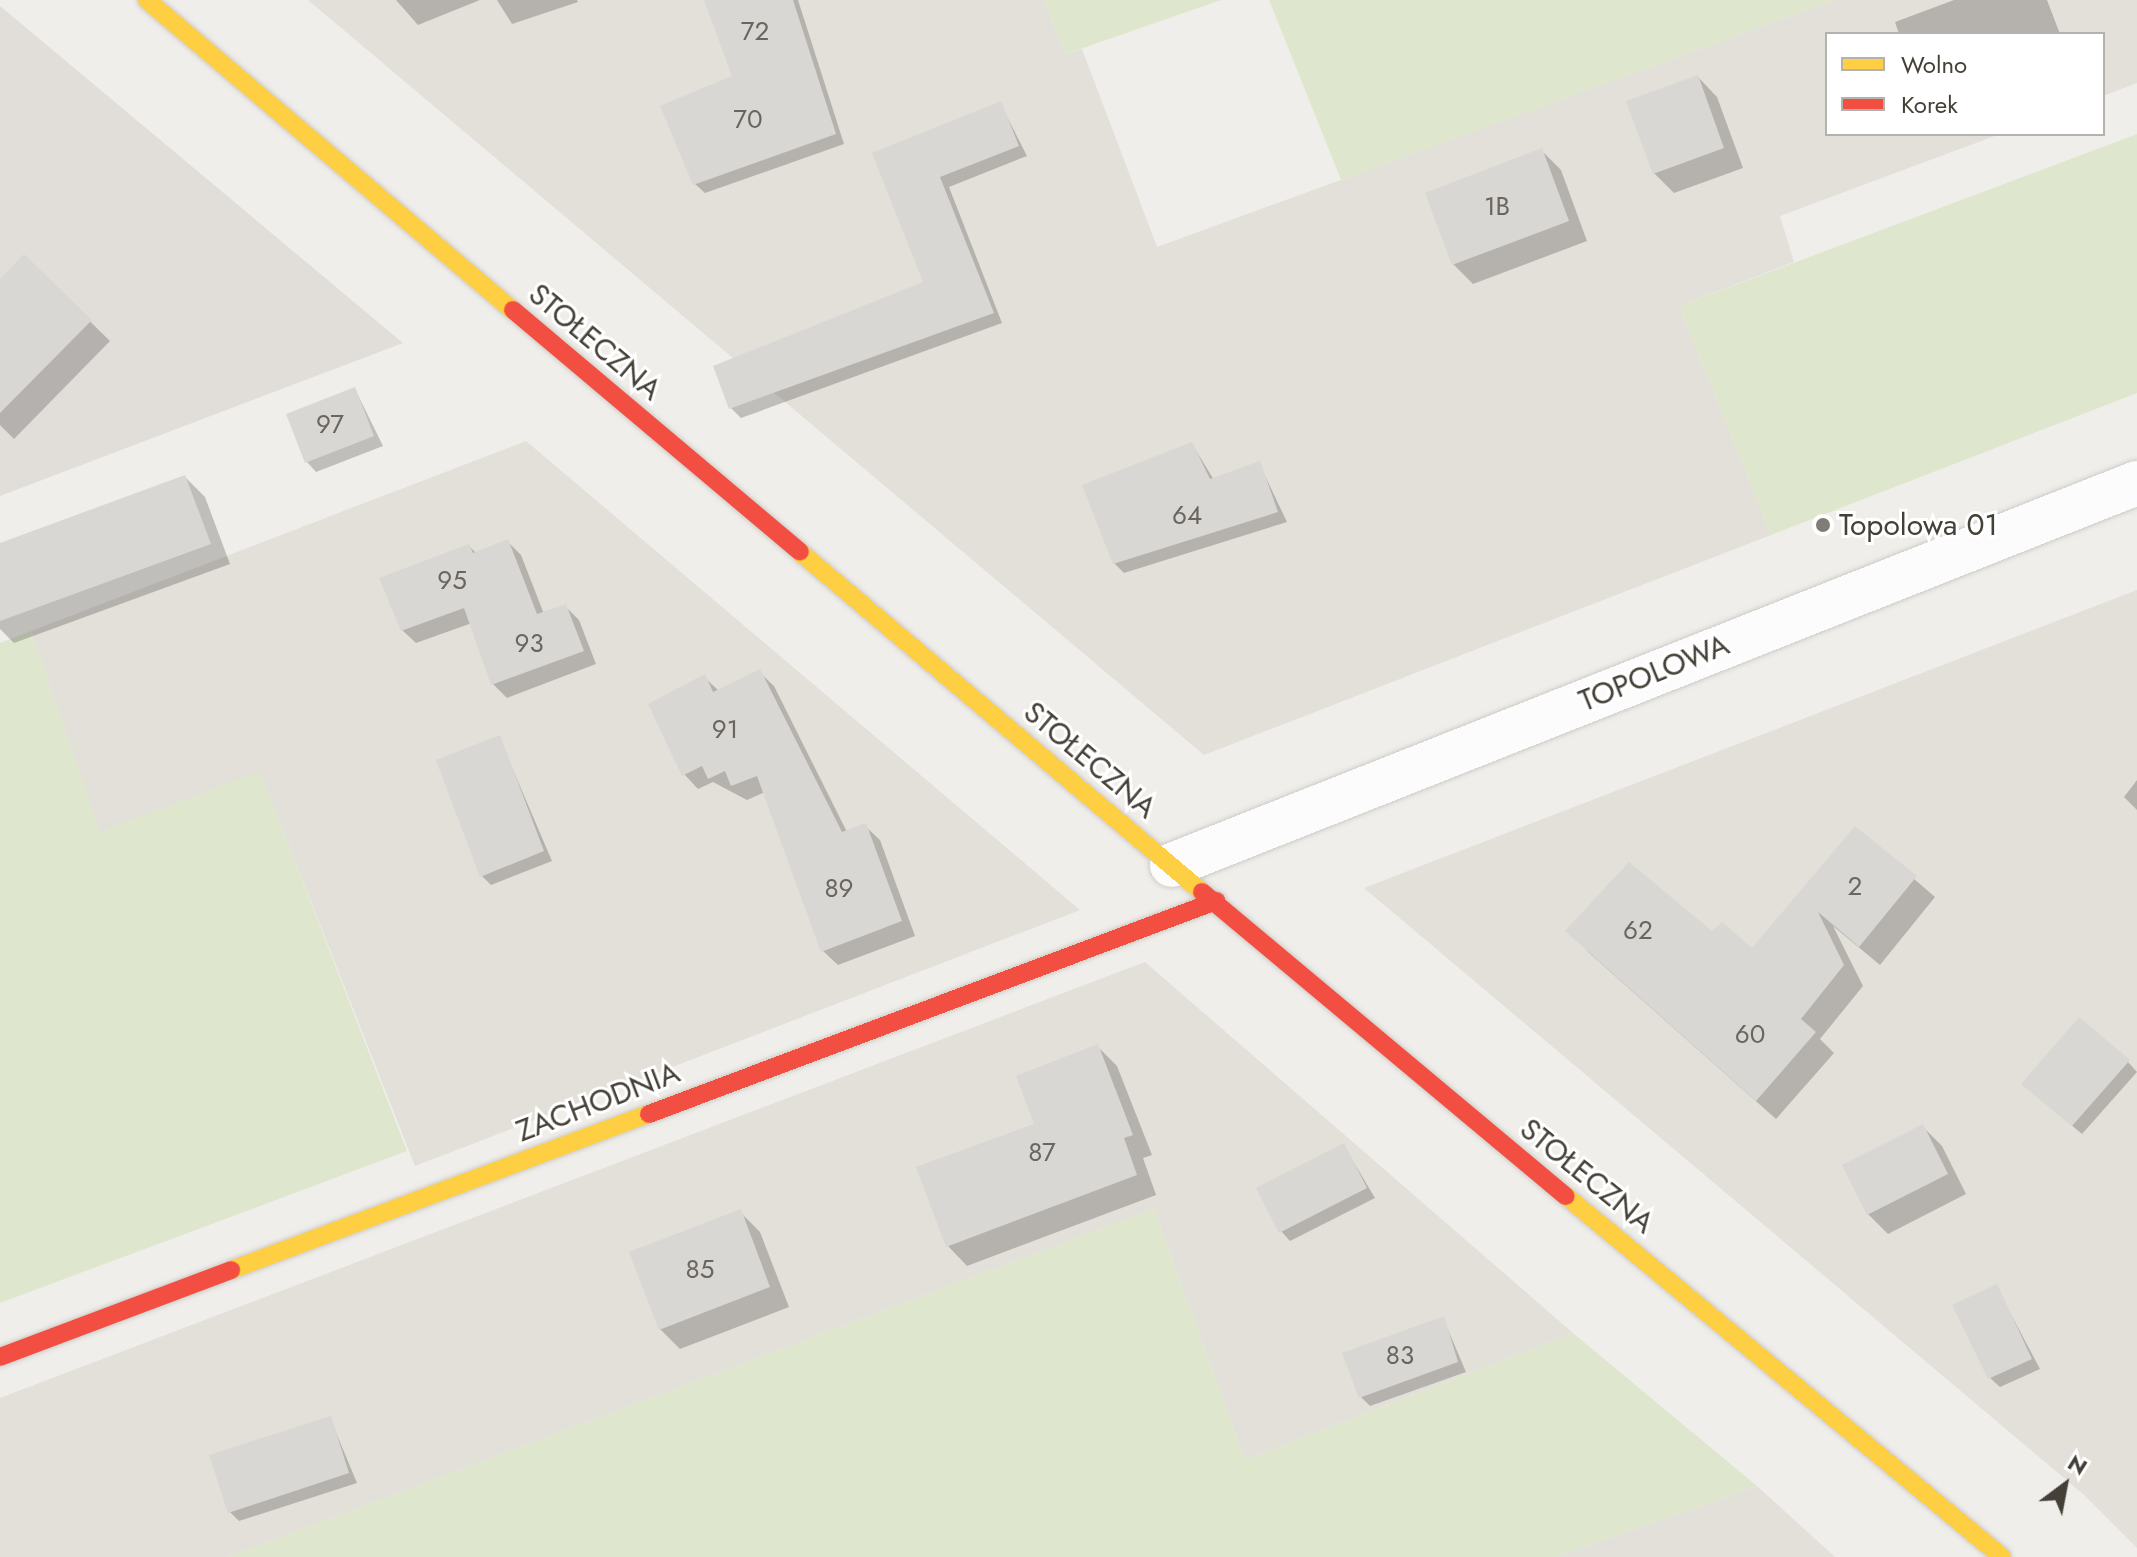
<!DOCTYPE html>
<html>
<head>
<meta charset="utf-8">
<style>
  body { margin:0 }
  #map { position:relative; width:2137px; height:1557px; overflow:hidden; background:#f0eeea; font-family:Jost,sans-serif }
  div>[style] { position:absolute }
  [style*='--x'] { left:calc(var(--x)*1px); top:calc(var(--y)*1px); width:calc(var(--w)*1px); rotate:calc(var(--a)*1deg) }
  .residential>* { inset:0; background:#e3dfd9 }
  .industrial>* { inset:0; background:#e1deda }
  .green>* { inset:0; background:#dee7cd }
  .shadow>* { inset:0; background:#0003 }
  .building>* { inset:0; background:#d9d7d3 }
  .roads { filter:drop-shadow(0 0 2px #ceccc8) drop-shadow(0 0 2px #ceccc8) }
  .street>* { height:44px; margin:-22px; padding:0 22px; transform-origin:22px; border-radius:22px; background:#fdfcfc }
  .slow>* { height:18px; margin:-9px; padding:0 9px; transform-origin:9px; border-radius:9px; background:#ffcf43 }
  .jam>* { height:18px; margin:-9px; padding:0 9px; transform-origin:9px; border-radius:9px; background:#f24e42 }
  .dots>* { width:22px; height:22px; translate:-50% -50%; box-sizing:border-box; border:4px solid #fff; border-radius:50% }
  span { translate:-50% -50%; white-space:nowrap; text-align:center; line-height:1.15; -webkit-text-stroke:6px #fff; paint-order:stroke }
  .number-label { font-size:26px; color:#6a665f }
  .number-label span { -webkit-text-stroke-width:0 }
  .street-label { font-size:30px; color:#443f37 }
  .poi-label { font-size:30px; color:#443f37 }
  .left { translate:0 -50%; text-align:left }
  .legend { position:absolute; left:1825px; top:32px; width:280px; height:104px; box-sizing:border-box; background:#fff; border:2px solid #b4b2af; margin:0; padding:10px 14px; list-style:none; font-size:24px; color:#443f37 }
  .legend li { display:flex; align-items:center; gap:16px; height:40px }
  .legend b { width:40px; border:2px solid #b4b2af }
  .north { position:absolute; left:2025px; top:1445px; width:80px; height:80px; -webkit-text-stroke:6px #fff; paint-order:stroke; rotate:32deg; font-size:22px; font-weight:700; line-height:32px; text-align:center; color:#443f37 }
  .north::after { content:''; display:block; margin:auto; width:28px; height:36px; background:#443f37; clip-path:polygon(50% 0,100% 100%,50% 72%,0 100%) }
</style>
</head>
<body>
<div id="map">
  <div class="residential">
    <i style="clip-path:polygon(308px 0,1043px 0,1066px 54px,1082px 49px,1157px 247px,1834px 0,2137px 0,2137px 83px,2103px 96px,2103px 34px,1827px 34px,1827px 134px,2000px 134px,1780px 216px,1794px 262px,1679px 306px,1771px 535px,1204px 755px)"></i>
    <i style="clip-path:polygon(526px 441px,1080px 910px,415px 1166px,260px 772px,100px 833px,31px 631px)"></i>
    <i style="clip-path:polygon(2137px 590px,2137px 1548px,2083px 1494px,1364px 888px)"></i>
    <i style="clip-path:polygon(1145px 962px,1573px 1333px,1245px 1460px,1154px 1209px,228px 1557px,0 1557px,0 1398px)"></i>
    <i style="clip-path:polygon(1757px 1486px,1835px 1557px,1556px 1557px)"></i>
  </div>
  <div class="industrial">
    <i style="clip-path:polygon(0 6px,403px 343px,0 496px)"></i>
  </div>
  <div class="green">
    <i style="clip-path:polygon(1043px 0,1221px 0,1066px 54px)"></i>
    <i style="clip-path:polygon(1269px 0,1834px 0,1341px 180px)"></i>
    <i style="clip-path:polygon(2137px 134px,2137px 393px,1771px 535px,1679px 306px)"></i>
    <i style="clip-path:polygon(31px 631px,100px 832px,260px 771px,407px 1151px,0 1303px,0 643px)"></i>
    <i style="clip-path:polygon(1154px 1209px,1245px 1460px,1573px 1333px,1757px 1486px,1556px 1557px,228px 1557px)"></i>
  </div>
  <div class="shadow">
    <i style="clip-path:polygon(396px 0,480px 0,418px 25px)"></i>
    <i style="clip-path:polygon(497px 0,577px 0,578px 2px,512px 24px)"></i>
    <i style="clip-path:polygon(707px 0,798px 0,844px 144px,705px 193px,695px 184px,735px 77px)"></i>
    <i style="clip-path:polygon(1954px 0,2047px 0,2060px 34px,1899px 34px,1895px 22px)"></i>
    <i style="clip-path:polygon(1698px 77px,1717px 97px,1743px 168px,1674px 193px,1654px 173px)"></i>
    <i style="clip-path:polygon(1000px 103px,1027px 156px,949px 187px,1002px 323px,741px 418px,731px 408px,926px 283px,874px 154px)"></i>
    <i style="clip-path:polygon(1541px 150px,1561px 170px,1587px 241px,1473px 284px,1453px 264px)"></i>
    <i style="clip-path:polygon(24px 257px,110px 341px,14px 439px,0 425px,0 282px)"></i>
    <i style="clip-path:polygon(355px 389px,383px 446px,316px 472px,307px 462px)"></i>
    <i style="clip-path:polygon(1192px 444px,1214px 480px,1259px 463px,1287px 522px,1124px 573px,1114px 563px)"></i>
    <i style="clip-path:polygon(185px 477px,205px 497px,230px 564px,14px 643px,0 629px,0 545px)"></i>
    <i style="clip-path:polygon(508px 542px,521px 555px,544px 614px,565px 606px,579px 620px,596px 664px,507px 698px,493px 684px,472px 623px,416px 643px,402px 630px,469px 546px,477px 554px)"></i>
    <i style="clip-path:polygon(759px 672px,774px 686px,847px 832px,865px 826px,880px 840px,915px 936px,838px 965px,823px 951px,765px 792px,747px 800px,713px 782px,698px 789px,684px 774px,704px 677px,719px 691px)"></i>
    <i style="clip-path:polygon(499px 737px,552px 861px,491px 885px,481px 875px)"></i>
    <i style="clip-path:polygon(2137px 780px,2137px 810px,2124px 797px)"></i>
    <i style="clip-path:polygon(1856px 829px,1935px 897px,1880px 965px,1833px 926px,1863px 986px,1820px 1039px,1834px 1053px,1776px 1119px,1587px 951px,1712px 934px,1752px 951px)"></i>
    <i style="clip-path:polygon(1097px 1046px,1117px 1066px,1152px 1155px,1143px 1158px,1156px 1195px,967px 1266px,948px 1246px)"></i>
    <i style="clip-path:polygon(2128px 1062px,2137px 1072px,2082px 1134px,2033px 1093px)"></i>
    <i style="clip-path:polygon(1922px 1126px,1942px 1146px,1966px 1194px,1888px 1234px,1868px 1214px)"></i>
    <i style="clip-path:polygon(1344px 1146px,1375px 1198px,1290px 1241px,1281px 1231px)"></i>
    <i style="clip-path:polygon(740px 1212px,760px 1232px,789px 1307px,680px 1349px,660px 1329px)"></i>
    <i style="clip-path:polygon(1996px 1286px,2040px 1369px,2000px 1387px,1990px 1378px)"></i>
    <i style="clip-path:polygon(1443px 1318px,1466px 1372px,1370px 1406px,1361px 1397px)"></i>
    <i style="clip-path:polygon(330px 1418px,357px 1483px,239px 1521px,230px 1512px)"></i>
  </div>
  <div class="building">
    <i style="clip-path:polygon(704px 0,793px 0,836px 134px,693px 185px,660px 106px,732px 76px)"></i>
    <i style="clip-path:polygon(1698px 75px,1724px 148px,1653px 174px,1626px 101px)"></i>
    <i style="clip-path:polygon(1001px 101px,1019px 146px,940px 177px,994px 313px,729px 409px,713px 366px,923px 282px,872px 153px)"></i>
    <i style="clip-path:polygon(1542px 148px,1569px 221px,1452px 265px,1425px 193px)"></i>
    <i style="clip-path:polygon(24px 254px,92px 320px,0 413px,0 279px)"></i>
    <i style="clip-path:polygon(355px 387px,374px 436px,305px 463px,286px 414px)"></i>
    <i style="clip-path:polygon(1192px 442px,1210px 479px,1260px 461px,1278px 512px,1113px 564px,1082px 485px)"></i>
    <i style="clip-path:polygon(185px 475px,211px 544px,0 621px,0 543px)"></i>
    <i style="clip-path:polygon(508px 539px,537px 614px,566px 604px,584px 651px,491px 685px,464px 608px,401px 631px,379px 578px,469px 544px,473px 553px)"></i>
    <i style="clip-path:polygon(760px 669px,842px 832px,866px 823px,902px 921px,821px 952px,757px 776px,731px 786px,725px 771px,708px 779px,702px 766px,682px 776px,648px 704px,705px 674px,713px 692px)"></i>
    <i style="clip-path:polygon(500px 735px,544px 851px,480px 877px,436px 760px)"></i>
    <i style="clip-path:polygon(1855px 826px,1917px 876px,1859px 947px,1818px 912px,1844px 965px,1801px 1019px,1816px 1032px,1756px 1101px,1565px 931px,1629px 862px,1712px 931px,1722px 922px,1752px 948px)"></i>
    <i style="clip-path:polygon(2079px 1017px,2130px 1060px,2072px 1126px,2021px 1084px)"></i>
    <i style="clip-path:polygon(1098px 1044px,1133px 1135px,1124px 1138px,1137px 1175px,946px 1247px,916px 1167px,1034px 1124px,1016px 1076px)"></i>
    <i style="clip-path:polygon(1923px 1124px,1948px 1174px,1867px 1215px,1842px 1165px)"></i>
    <i style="clip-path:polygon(1344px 1143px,1367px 1188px,1279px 1233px,1256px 1188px)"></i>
    <i style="clip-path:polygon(741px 1209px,770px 1287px,659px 1330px,629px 1252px)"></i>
    <i style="clip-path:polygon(1997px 1284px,2032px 1359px,1988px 1379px,1952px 1305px)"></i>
    <i style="clip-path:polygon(1444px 1316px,1458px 1362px,1359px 1398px,1342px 1353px)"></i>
    <i style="clip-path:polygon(331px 1416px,349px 1473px,228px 1513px,209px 1455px)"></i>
  </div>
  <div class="roads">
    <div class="street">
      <i style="--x:1172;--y:865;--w:1038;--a:-21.6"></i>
    </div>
    <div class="slow">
      <i style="--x:147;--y:0;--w:480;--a:40.3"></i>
      <i style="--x:800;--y:552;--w:527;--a:40.22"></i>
      <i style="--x:1566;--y:1196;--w:566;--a:39.62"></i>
      <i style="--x:231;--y:1270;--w:446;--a:-20.5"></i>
    </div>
    <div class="jam">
      <i style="--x:513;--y:310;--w:375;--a:40.1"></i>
      <i style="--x:1202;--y:892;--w:474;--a:39.9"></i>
      <i style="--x:649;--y:1114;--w:606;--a:-20.59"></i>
      <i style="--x:0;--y:1357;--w:247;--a:-20.6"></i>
    </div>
  </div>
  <div class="dots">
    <i style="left:1823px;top:525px;background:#807c76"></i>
  </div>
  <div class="number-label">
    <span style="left:755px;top:32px">72</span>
    <span style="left:748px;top:120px">70</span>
    <span style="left:1497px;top:207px">1B</span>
    <span style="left:330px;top:425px">97</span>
    <span style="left:1187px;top:516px">64</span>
    <span style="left:452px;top:581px">95</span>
    <span style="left:529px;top:644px">93</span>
    <span style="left:725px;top:730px">91</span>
    <span style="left:1855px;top:887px">2</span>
    <span style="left:839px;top:889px">89</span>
    <span style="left:1638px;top:931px">62</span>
    <span style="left:1750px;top:1035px">60</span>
    <span style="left:1042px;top:1153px">87</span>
    <span style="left:700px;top:1270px">85</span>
    <span style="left:1400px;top:1356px">83</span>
  </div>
  <div class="street-label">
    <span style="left:595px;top:342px;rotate:40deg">STOŁECZNA</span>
    <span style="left:1654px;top:673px;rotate:-22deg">TOPOLOWA</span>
    <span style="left:1090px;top:760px;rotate:40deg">STOŁECZNA</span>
    <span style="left:598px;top:1102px;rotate:-21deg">ZACHODNIA</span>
    <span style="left:1587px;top:1176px;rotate:39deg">STOŁECZNA</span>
  </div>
  <div class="poi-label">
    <span class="left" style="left:1839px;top:525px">Topolowa 01</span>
  </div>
  <ul class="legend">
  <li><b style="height:10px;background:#ffcf43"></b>Wolno</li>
  <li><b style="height:10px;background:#f24e42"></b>Korek</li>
  </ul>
  <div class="north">N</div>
</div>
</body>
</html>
